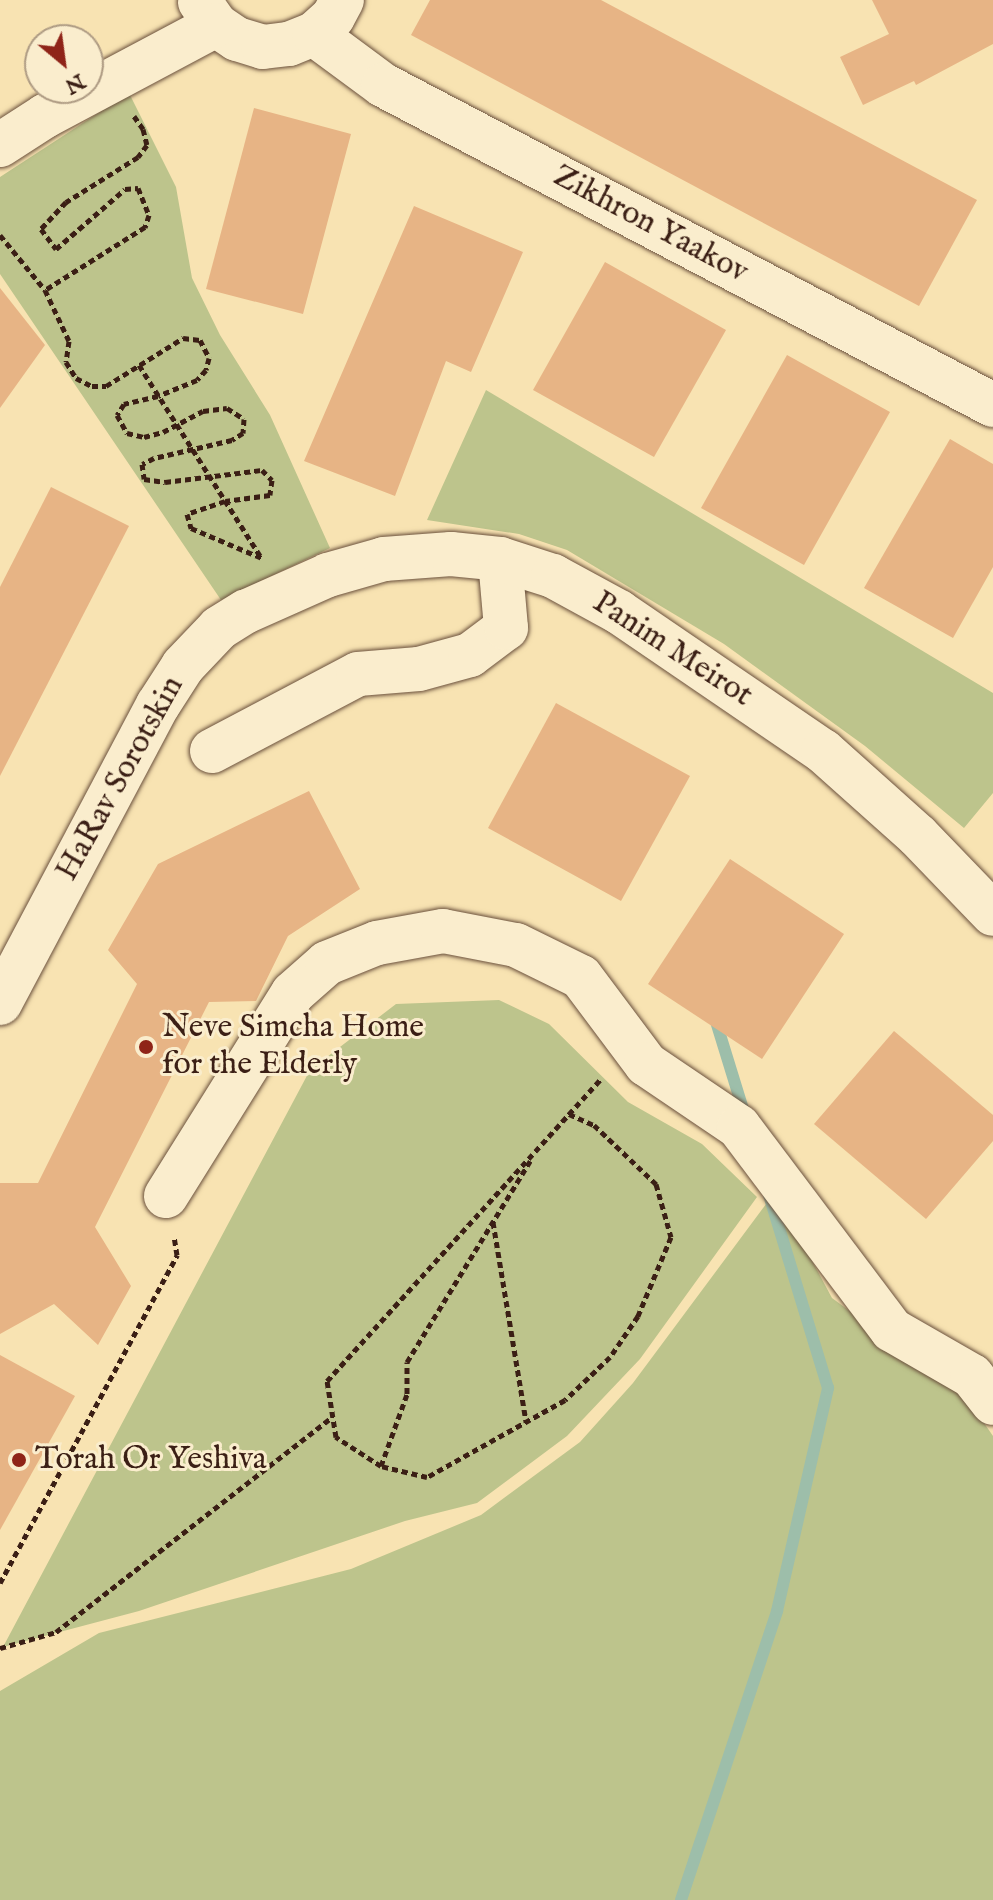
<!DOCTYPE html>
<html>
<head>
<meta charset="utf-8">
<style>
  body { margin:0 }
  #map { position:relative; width:993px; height:1900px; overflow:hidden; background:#f8e3b2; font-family:"IM FELL English",serif }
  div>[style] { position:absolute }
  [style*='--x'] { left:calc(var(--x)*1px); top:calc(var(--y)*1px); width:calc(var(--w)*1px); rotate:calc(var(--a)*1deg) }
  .green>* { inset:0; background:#bdc48c }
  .stream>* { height:12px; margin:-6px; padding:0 6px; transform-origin:6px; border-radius:6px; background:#9dbeaa }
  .building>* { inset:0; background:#e7b485 }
  .path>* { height:5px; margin-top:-2.5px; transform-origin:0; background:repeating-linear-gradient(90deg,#3b1f15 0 6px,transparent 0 10px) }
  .roads { filter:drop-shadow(0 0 2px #6a503c) drop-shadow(0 0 2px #6a503c) }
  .minor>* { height:44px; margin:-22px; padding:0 22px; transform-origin:22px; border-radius:22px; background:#faedcd }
  .dots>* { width:22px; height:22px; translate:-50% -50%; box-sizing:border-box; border:4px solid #faedcd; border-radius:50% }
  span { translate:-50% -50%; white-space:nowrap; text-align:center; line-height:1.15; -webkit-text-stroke:6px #faedcd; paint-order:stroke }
  .street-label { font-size:32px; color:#3b1f15 }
  .poi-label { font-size:32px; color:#3b1f15 }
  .left { translate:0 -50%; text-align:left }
  .north { position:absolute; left:24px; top:24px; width:80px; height:80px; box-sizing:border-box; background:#faedcd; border:2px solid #ae9b83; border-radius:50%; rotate:151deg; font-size:22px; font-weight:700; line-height:32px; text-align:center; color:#3b1f15 }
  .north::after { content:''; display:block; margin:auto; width:28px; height:36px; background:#8f2418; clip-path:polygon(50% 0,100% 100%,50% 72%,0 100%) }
</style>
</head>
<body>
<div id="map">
  <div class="green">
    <i style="clip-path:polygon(129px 93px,176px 187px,192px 278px,220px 335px,270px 415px,330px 548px,221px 600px,0 274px,0 177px)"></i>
    <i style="clip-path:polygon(486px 390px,993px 693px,993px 793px,964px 828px,865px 746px,724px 644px,567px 550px,519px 534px,427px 520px)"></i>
    <i style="clip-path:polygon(499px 1000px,549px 1024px,628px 1102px,702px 1144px,757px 1197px,640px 1359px,567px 1436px,477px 1503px,405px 1521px,139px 1611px,3px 1647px,310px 1070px,396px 1004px)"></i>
    <i style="clip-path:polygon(775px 1192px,832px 1298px,966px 1397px,993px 1436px,993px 1900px,0 1900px,0 1691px,99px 1633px,351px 1569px,481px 1515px,580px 1442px,633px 1383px)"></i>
  </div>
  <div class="stream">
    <i style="--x:714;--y:1015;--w:106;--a:72.9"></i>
    <i style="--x:681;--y:1900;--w:305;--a:-71.6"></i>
    <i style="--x:777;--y:1611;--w:229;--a:-77.1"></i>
    <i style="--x:828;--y:1388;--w:202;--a:-107"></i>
  </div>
  <div class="building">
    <i style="clip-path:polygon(430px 0,601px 0,977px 200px,919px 306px,411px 35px)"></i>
    <i style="clip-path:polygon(872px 0,993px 0,993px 44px,916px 85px,914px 81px,863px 105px,840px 57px,889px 34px)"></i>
    <i style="clip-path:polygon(254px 108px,351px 134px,303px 314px,206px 289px)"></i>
    <i style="clip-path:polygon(414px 206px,523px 252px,471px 372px,446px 361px,395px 496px,304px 461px)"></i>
    <i style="clip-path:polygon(605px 262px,726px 330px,654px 457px,533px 390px)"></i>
    <i style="clip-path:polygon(0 288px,45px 345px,0 408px)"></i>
    <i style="clip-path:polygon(787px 355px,890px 412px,804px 565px,701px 508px)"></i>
    <i style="clip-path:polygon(950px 439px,993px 464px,993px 567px,953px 638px,864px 588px)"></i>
    <i style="clip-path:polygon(51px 487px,129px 526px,0 776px,0 587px)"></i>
    <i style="clip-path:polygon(556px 703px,690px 776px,621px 901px,488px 828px)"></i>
    <i style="clip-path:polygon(309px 791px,360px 889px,288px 936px,256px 1001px,209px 1002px,95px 1227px,131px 1286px,98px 1345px,54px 1304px,0 1334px,0 1183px,38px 1183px,137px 984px,108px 950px,158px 864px)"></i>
    <i style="clip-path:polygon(730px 859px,844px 934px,762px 1059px,648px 984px)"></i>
    <i style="clip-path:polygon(894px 1031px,993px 1115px,993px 1141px,926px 1219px,814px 1124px)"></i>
    <i style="clip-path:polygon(0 1355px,75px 1396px,0 1530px)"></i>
  </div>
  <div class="path">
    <i style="--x:134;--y:116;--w:16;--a:55"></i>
    <i style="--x:143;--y:129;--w:16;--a:76"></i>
    <i style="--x:147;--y:145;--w:15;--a:127"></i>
    <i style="--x:138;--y:157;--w:85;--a:148"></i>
    <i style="--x:66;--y:202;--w:37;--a:133"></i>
    <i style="--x:41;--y:229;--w:25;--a:53"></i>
    <i style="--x:56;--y:249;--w:91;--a:-41"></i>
    <i style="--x:125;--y:189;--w:13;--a:-4"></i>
    <i style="--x:138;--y:188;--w:29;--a:68"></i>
    <i style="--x:149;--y:215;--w:13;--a:108"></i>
    <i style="--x:145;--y:227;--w:118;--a:147.8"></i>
    <i style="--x:45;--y:290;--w:56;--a:64.8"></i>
    <i style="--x:69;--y:341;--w:21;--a:98"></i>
    <i style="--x:66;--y:362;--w:19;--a:58"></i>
    <i style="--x:76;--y:378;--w:18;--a:27"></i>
    <i style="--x:92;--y:386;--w:14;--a:0"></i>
    <i style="--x:106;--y:386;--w:91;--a:-31.9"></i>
    <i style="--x:183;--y:338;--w:17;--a:7"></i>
    <i style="--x:200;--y:340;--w:20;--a:63"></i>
    <i style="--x:209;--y:358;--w:12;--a:104"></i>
    <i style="--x:206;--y:370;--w:13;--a:132"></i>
    <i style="--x:197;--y:380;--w:42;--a:157.7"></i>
    <i style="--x:158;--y:396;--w:35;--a:167"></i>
    <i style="--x:124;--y:404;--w:13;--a:122"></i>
    <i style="--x:117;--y:415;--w:21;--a:61"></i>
    <i style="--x:127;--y:433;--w:17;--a:13"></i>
    <i style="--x:144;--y:437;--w:20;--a:-15"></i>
    <i style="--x:163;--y:432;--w:45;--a:-27.7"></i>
    <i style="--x:203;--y:411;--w:24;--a:-7"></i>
    <i style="--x:227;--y:408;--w:20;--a:33"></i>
    <i style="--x:244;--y:419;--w:14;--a:94"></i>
    <i style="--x:243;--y:433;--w:13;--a:148"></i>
    <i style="--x:232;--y:440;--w:80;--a:167"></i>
    <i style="--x:154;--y:458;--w:13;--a:153"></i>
    <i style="--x:142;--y:464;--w:15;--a:82"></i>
    <i style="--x:144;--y:479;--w:21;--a:8"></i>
    <i style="--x:165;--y:482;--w:98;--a:-7.1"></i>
    <i style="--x:262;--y:470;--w:14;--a:45"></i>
    <i style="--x:272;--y:480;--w:15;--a:98"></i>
    <i style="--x:270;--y:495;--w:45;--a:172.4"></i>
    <i style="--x:225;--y:501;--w:40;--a:161.1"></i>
    <i style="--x:187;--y:514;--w:15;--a:74"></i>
    <i style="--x:191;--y:528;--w:77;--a:22.9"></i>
    <i style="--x:0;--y:235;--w:71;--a:50.7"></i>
    <i style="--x:139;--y:365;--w:227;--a:57.6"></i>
    <i style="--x:569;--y:1114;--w:27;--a:24"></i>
    <i style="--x:594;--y:1125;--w:86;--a:43.6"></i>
    <i style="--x:656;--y:1184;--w:55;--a:74.2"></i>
    <i style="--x:671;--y:1237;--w:86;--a:112.7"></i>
    <i style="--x:638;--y:1316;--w:50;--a:124.3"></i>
    <i style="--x:610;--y:1357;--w:62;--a:136.3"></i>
    <i style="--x:565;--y:1400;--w:158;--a:150.8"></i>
    <i style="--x:427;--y:1477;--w:47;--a:-166.6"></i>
    <i style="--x:381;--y:1466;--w:54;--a:-147.2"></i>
    <i style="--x:336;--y:1437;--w:57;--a:-99.1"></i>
    <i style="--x:327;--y:1381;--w:409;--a:-47.8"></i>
    <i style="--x:493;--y:1222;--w:203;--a:80.6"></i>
    <i style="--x:381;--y:1466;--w:77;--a:-70.1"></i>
    <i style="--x:407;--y:1394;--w:32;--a:-90"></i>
    <i style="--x:407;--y:1362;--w:236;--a:-58.5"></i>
    <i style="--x:0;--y:1583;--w:373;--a:-61.6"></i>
    <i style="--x:177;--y:1255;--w:18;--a:-99"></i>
    <i style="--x:0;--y:1648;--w:58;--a:-15.9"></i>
    <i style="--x:56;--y:1632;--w:350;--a:-37.9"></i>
  </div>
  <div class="roads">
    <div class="minor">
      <i style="--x:200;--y:2;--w:28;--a:55"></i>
      <i style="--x:216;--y:25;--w:25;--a:34"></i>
      <i style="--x:237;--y:39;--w:27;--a:17"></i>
      <i style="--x:263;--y:47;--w:26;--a:-7"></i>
      <i style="--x:289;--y:44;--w:27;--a:-22"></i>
      <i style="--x:314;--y:34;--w:25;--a:-42"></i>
      <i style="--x:333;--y:17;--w:19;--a:-62"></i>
      <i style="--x:314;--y:34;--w:86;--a:36.5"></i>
      <i style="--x:383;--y:85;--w:689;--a:27.68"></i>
      <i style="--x:0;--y:145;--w:54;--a:-32.8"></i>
      <i style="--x:45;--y:116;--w:194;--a:-28"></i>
      <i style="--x:212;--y:751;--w:165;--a:-27.8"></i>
      <i style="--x:358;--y:674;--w:61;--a:-4.7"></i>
      <i style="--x:419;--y:669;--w:53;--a:-15.4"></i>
      <i style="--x:470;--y:655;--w:45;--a:-36.9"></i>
      <i style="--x:506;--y:628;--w:69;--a:-95"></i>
      <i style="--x:0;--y:1003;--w:337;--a:-62.1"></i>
      <i style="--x:158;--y:705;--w:46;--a:-57.3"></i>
      <i style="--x:183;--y:666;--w:52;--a:-46.5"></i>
      <i style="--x:219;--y:628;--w:31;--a:-32"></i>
      <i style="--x:245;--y:612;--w:91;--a:-24"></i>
      <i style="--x:328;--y:575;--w:58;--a:-15.9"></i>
      <i style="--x:384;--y:559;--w:67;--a:-4.3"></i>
      <i style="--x:451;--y:554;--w:49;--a:5.8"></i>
      <i style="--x:500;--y:559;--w:56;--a:17.8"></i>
      <i style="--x:553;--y:576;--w:75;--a:28.6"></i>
      <i style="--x:619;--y:612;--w:247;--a:34.3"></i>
      <i style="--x:823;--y:751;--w:127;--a:41.8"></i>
      <i style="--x:918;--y:836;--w:108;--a:46.1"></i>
      <i style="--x:166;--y:1196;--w:239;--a:-58"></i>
      <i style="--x:293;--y:993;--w:45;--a:-41.4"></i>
      <i style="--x:327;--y:963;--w:54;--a:-21.8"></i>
      <i style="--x:377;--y:943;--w:67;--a:-10.3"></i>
      <i style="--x:443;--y:931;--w:74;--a:10.9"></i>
      <i style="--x:516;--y:945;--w:72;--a:26.2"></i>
      <i style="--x:581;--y:977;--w:109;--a:53.2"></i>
      <i style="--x:646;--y:1064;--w:112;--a:34.1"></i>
      <i style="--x:739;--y:1127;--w:254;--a:53"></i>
      <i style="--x:892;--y:1330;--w:92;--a:29.9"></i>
      <i style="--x:972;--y:1376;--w:34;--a:52"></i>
    </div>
  </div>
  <div class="dots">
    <i style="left:146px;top:1047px;background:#8f2418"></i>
    <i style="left:19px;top:1460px;background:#8f2418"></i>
  </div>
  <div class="street-label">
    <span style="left:650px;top:225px;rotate:28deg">Zikhron Yaakov</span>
    <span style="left:672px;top:650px;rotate:33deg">Panim Meirot</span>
    <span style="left:121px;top:779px;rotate:-61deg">HaRav Sorotskin</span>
  </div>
  <div class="poi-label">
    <span class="left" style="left:162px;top:1047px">Neve Simcha Home<br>for the Elderly</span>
    <span class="left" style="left:35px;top:1460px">Torah Or Yeshiva</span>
  </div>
  <div class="north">N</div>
</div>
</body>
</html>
